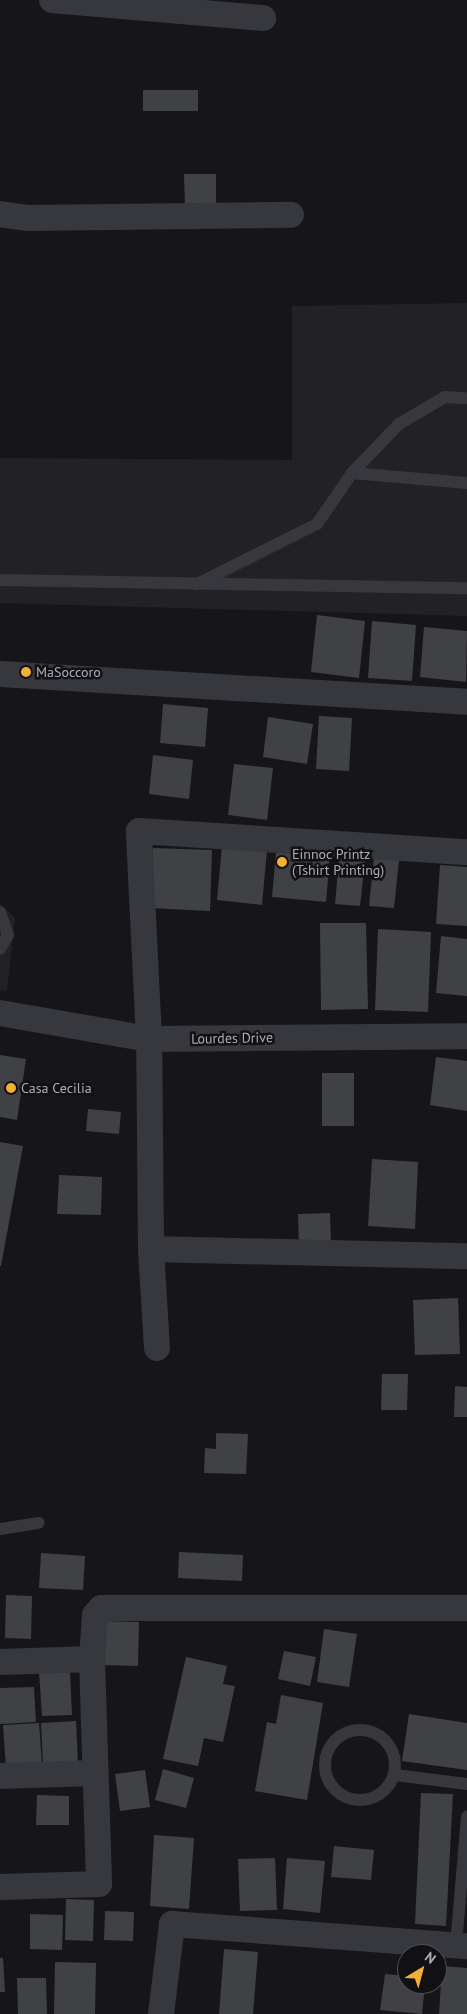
<!DOCTYPE html>
<html>
<head>
<meta charset="utf-8">
<style>
  body { margin:0 }
  #map { position:relative; width:467px; height:2014px; overflow:hidden; background:#161618; font-family:"PT Sans",sans-serif }
  div>[style] { position:absolute }
  [style*='--x'] { left:calc(var(--x)*1px); top:calc(var(--y)*1px); width:calc(var(--w)*1px); rotate:calc(var(--a)*1deg) }
  .built>* { inset:0; background:#222225 }
  .building>* { inset:0; background:#404145 }
  .lane>* { height:12px; margin:-6px; padding:0 6px; transform-origin:6px; border-radius:6px; background:#37383d }
  .lane>.ring { margin:-6px; padding:0; box-sizing:content-box; background:none; border:12px solid #37383d; border-radius:50% }
  .street>* { height:26px; margin:-13px; padding:0 13px; transform-origin:13px; border-radius:13px; background:#37383d }
  .dots>* { width:14px; height:14px; translate:-50% -50%; box-sizing:border-box; border:2px solid #111113; border-radius:50% }
  span { translate:-50% -50%; white-space:nowrap; text-align:center; line-height:1.15; -webkit-text-stroke:5px #111113; paint-order:stroke }
  .poi-label { font-size:14px; color:#a8adb8 }
  .left { translate:0 -50%; text-align:left }
  .street-label { font-size:14px; color:#a8adb8 }
  .north { position:absolute; left:397px; top:1944px; width:50px; height:50px; box-sizing:border-box; background:#111113; border:1px solid #4d4f55; border-radius:50%; rotate:37deg; font-size:14px; font-weight:700; line-height:20px; text-align:center; color:#a8adb8 }
  .north::after { content:''; display:block; margin:auto; width:18px; height:22px; background:#f2b134; clip-path:polygon(50% 0,100% 100%,50% 72%,0 100%) }
</style>
</head>
<body>
<div id="map">
  <div class="built">
    <i style="clip-path:polygon(467px 303px,467px 616px,0 603px,0 458px,292px 460px,292px 306px)"></i>
    <i style="clip-path:polygon(0 904px,15px 918px,7px 991px,0 990px)"></i>
  </div>
  <div class="building">
    <i style="clip-path:polygon(143px 90px,198px 90px,198px 111px,143px 111px)"></i>
    <i style="clip-path:polygon(184px 174px,216px 174px,216px 207px,185px 207px)"></i>
    <i style="clip-path:polygon(317px 615px,365px 621px,359px 678px,311px 672px)"></i>
    <i style="clip-path:polygon(372px 621px,416px 625px,412px 681px,368px 678px)"></i>
    <i style="clip-path:polygon(424px 627px,467px 631px,466px 682px,420px 677px)"></i>
    <i style="clip-path:polygon(163px 704px,208px 708px,205px 747px,160px 743px)"></i>
    <i style="clip-path:polygon(319px 716px,352px 718px,349px 771px,316px 769px)"></i>
    <i style="clip-path:polygon(268px 717px,313px 724px,307px 764px,263px 757px)"></i>
    <i style="clip-path:polygon(153px 755px,193px 760px,189px 799px,149px 794px)"></i>
    <i style="clip-path:polygon(234px 764px,273px 768px,267px 820px,228px 815px)"></i>
    <i style="clip-path:polygon(222px 846px,267px 850px,262px 905px,217px 900px)"></i>
    <i style="clip-path:polygon(153px 848px,212px 850px,210px 911px,150px 908px)"></i>
    <i style="clip-path:polygon(276px 852px,330px 856px,326px 902px,272px 897px)"></i>
    <i style="clip-path:polygon(374px 858px,399px 860px,394px 908px,369px 906px)"></i>
    <i style="clip-path:polygon(339px 859px,365px 861px,360px 906px,335px 904px)"></i>
    <i style="clip-path:polygon(440px 865px,467px 867px,467px 926px,436px 924px)"></i>
    <i style="clip-path:polygon(320px 923px,366px 923px,368px 1009px,321px 1010px)"></i>
    <i style="clip-path:polygon(378px 929px,431px 932px,428px 1012px,375px 1010px)"></i>
    <i style="clip-path:polygon(441px 936px,467px 939px,467px 996px,436px 993px)"></i>
    <i style="clip-path:polygon(0 1055px,26px 1059px,17px 1120px,0 1117px)"></i>
    <i style="clip-path:polygon(436px 1057px,467px 1061px,467px 1111px,430px 1105px)"></i>
    <i style="clip-path:polygon(322px 1073px,354px 1073px,354px 1126px,322px 1126px)"></i>
    <i style="clip-path:polygon(88px 1109px,121px 1112px,119px 1134px,86px 1131px)"></i>
    <i style="clip-path:polygon(0 1142px,23px 1146px,1px 1266px,0 1266px)"></i>
    <i style="clip-path:polygon(372px 1159px,418px 1162px,415px 1229px,368px 1226px)"></i>
    <i style="clip-path:polygon(59px 1175px,102px 1177px,101px 1215px,57px 1214px)"></i>
    <i style="clip-path:polygon(330px 1213px,331px 1244px,299px 1245px,298px 1214px)"></i>
    <i style="clip-path:polygon(458px 1298px,460px 1354px,415px 1355px,413px 1300px)"></i>
    <i style="clip-path:polygon(382px 1374px,408px 1374px,407px 1410px,381px 1410px)"></i>
    <i style="clip-path:polygon(455px 1386px,467px 1387px,467px 1417px,454px 1417px)"></i>
    <i style="clip-path:polygon(216px 1433px,248px 1434px,246px 1474px,204px 1473px,205px 1448px,216px 1449px)"></i>
    <i style="clip-path:polygon(179px 1552px,243px 1555px,242px 1581px,178px 1578px)"></i>
    <i style="clip-path:polygon(41px 1553px,85px 1556px,83px 1590px,39px 1588px)"></i>
    <i style="clip-path:polygon(6px 1595px,32px 1596px,31px 1639px,5px 1638px)"></i>
    <i style="clip-path:polygon(102px 1621px,139px 1622px,138px 1666px,101px 1665px)"></i>
    <i style="clip-path:polygon(324px 1629px,357px 1634px,349px 1687px,317px 1682px)"></i>
    <i style="clip-path:polygon(284px 1651px,316px 1657px,310px 1686px,278px 1679px)"></i>
    <i style="clip-path:polygon(186px 1657px,227px 1666px,223px 1684px,235px 1686px,223px 1742px,204px 1738px,198px 1766px,163px 1759px)"></i>
    <i style="clip-path:polygon(70px 1671px,72px 1715px,42px 1716px,39px 1672px)"></i>
    <i style="clip-path:polygon(34px 1687px,36px 1722px,0 1724px,0 1688px)"></i>
    <i style="clip-path:polygon(281px 1695px,323px 1703px,307px 1800px,255px 1791px,267px 1722px,276px 1724px)"></i>
    <i style="clip-path:polygon(409px 1714px,467px 1723px,467px 1770px,402px 1761px)"></i>
    <i style="clip-path:polygon(76px 1721px,78px 1763px,43px 1764px,41px 1723px)"></i>
    <i style="clip-path:polygon(39px 1723px,42px 1765px,6px 1768px,3px 1725px)"></i>
    <i style="clip-path:polygon(163px 1769px,194px 1778px,186px 1808px,155px 1800px)"></i>
    <i style="clip-path:polygon(145px 1770px,150px 1807px,120px 1811px,115px 1774px)"></i>
    <i style="clip-path:polygon(421px 1793px,453px 1794px,446px 1926px,415px 1924px)"></i>
    <i style="clip-path:polygon(37px 1795px,69px 1796px,69px 1825px,36px 1825px)"></i>
    <i style="clip-path:polygon(154px 1835px,194px 1838px,189px 1909px,150px 1906px)"></i>
    <i style="clip-path:polygon(334px 1846px,374px 1850px,371px 1880px,331px 1877px)"></i>
    <i style="clip-path:polygon(275px 1858px,277px 1910px,240px 1911px,238px 1859px)"></i>
    <i style="clip-path:polygon(287px 1858px,325px 1861px,320px 1913px,283px 1909px)"></i>
    <i style="clip-path:polygon(66px 1899px,94px 1900px,93px 1941px,65px 1940px)"></i>
    <i style="clip-path:polygon(105px 1911px,134px 1912px,133px 1941px,104px 1940px)"></i>
    <i style="clip-path:polygon(30px 1914px,63px 1915px,62px 1950px,30px 1949px)"></i>
    <i style="clip-path:polygon(224px 1949px,258px 1952px,253px 2014px,219px 2014px)"></i>
    <i style="clip-path:polygon(0 1958px,3px 1958px,5px 1992px,0 1992px)"></i>
    <i style="clip-path:polygon(55px 1962px,96px 1963px,95px 2014px,54px 2014px)"></i>
    <i style="clip-path:polygon(442px 1966px,467px 1968px,467px 2014px,439px 2014px)"></i>
    <i style="clip-path:polygon(385px 1974px,407px 1976px,407px 1984px,425px 1984px,422px 2014px,380px 2010px)"></i>
    <i style="clip-path:polygon(17px 1978px,46px 1978px,47px 2014px,18px 2014px)"></i>
  </div>
  <div class="lane">
    <i style="--x:352;--y:473;--w:115;--a:5"></i>
    <i style="--x:0;--y:580;--w:467;--a:1"></i>
    <i style="--x:197;--y:584;--w:134;--a:-26.6"></i>
    <i style="--x:317;--y:524;--w:62;--a:-55.5"></i>
    <i style="--x:352;--y:473;--w:68;--a:-46.2"></i>
    <i style="--x:399;--y:424;--w:53;--a:-30.4"></i>
    <i style="--x:445;--y:397;--w:22;--a:3"></i>
    <i style="--x:0;--y:912;--w:24;--a:71"></i>
    <i style="--x:8;--y:935;--w:16;--a:120"></i>
    <i style="--x:0;--y:1529;--w:39;--a:-9"></i>
    <i class="ring" style="left:325px;top:1730px;width:58px;height:58px"></i>
    <i style="--x:395;--y:1775;--w:73;--a:7.1"></i>
    <i style="--x:456;--y:1945;--w:129;--a:-85.1"></i>
  </div>
  <div class="street">
    <i style="--x:52;--y:0;--w:212;--a:4.9"></i>
    <i style="--x:0;--y:214;--w:27;--a:8"></i>
    <i style="--x:27;--y:218;--w:264;--a:-0.7"></i>
    <i style="--x:0;--y:674;--w:468;--a:3.4"></i>
    <i style="--x:0;--y:1013;--w:151;--a:9.9"></i>
    <i style="--x:149;--y:1039;--w:318;--a:-0.5"></i>
    <i style="--x:151;--y:1249;--w:316;--a:1.3"></i>
    <i style="--x:157;--y:1348;--w:99;--a:-93.5"></i>
    <i style="--x:151;--y:1249;--w:210;--a:-90.5"></i>
    <i style="--x:149;--y:1039;--w:208;--a:-92.8"></i>
    <i style="--x:139;--y:831;--w:329;--a:3.7"></i>
    <i style="--x:92;--y:1659;--w:44;--a:-86.1"></i>
    <i style="--x:95;--y:1615;--w:9;--a:-49"></i>
    <i style="--x:101;--y:1608;--w:366;--a:0"></i>
    <i style="--x:0;--y:1662;--w:92;--a:-1.9"></i>
    <i style="--x:92;--y:1659;--w:225;--a:88.2"></i>
    <i style="--x:99;--y:1884;--w:99;--a:178.3"></i>
    <i style="--x:0;--y:1776;--w:94;--a:-1.8"></i>
    <i style="--x:161;--y:2014;--w:91;--a:-83"></i>
    <i style="--x:172;--y:1924;--w:296;--a:4.3"></i>
  </div>
  <div class="dots">
    <i style="left:26px;top:672px;background:#f2b134"></i>
    <i style="left:282px;top:862px;background:#f2b134"></i>
    <i style="left:11px;top:1088px;background:#f2b134"></i>
  </div>
  <div class="poi-label">
    <span class="left" style="left:36px;top:672px">MaSoccoro</span>
    <span class="left" style="left:292px;top:862px">Einnoc Printz<br>(Tshirt Printing)</span>
    <span class="left" style="left:21px;top:1088px">Casa Cecilia</span>
  </div>
  <div class="street-label">
    <span style="left:232px;top:1038px;rotate:-1deg">Lourdes Drive</span>
  </div>
  <div class="north">N</div>
</div>
</body>
</html>
